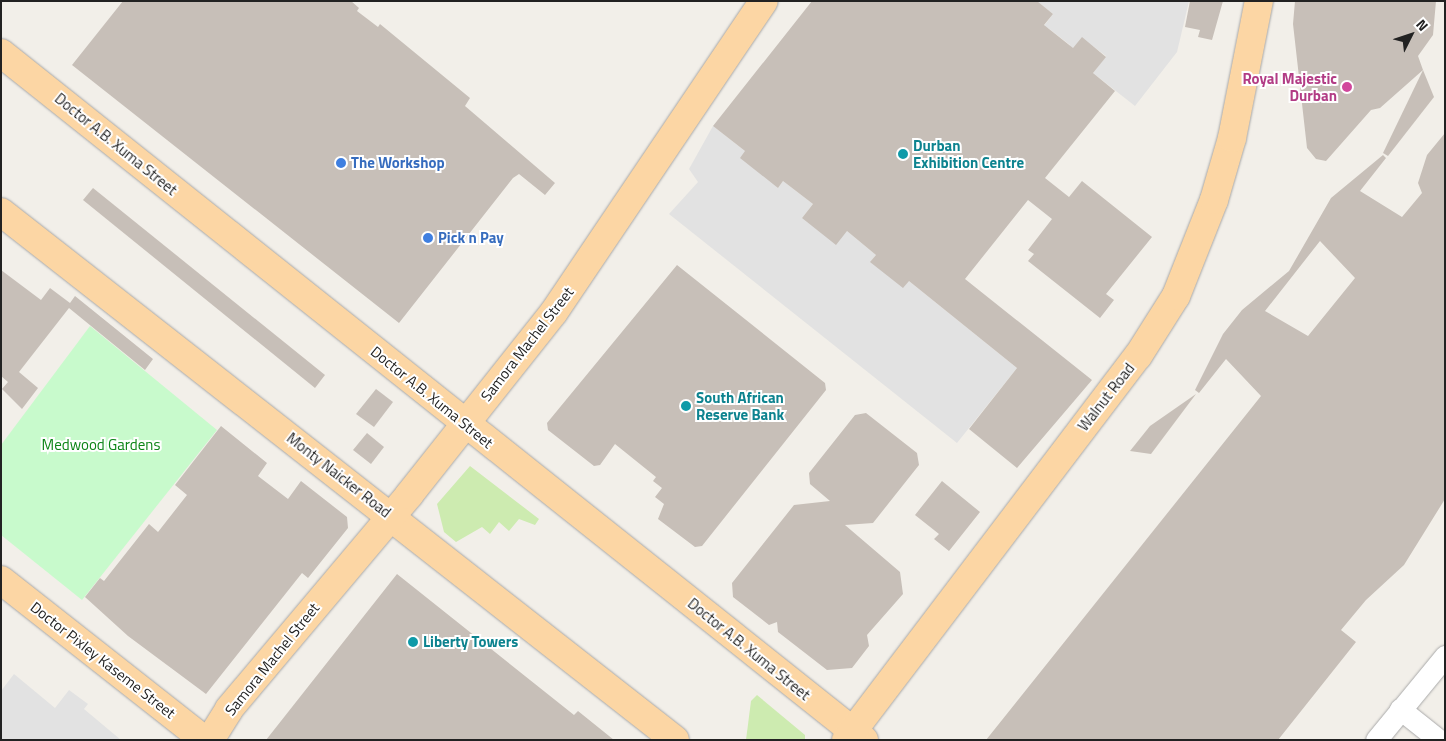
<!DOCTYPE html>
<html>
<head>
<meta charset="utf-8">
<style>
  body { margin:0 }
  #map { position:relative; width:1446px; height:741px; overflow:hidden; background:#f2efe9; font-family:"Titillium Web",sans-serif }
  div>[style] { position:absolute }
  [style*='--x'] { left:calc(var(--x)*1px); top:calc(var(--y)*1px); width:calc(var(--w)*1px); rotate:calc(var(--a)*1deg) }
  .grass>* { inset:0; background:#cdebb0 }
  .park>* { inset:0; background:#c8facc }
  .parking>* { inset:0; background:#e2e2e2 }
  .building>* { inset:0; background:#c7bfb8 }
  .roads { filter:drop-shadow(0 0 1px #a9a9a9) drop-shadow(0 0 1px #a9a9a9) }
  .minor>* { height:21px; margin:-10.5px; padding:0 10.5px; transform-origin:10.5px; border-radius:10.5px; background:#fff }
  .major>* { height:28px; margin:-14px; padding:0 14px; transform-origin:14px; border-radius:14px; background:#fcd6a4 }
  .dots>* { width:14px; height:14px; translate:-50% -50%; box-sizing:border-box; border:2px solid #fff; border-radius:50% }
  span { translate:-50% -50%; white-space:nowrap; text-align:center; line-height:1.15; -webkit-text-stroke:4px #fff; paint-order:stroke }
  .hotel-label { font-size:15px; color:#b23c85; font-weight:700 }
  .right { translate:-100% -50%; text-align:right }
  .street-label { font-size:15px; color:#222 }
  .culture-label { font-size:15px; color:#0d838f; font-weight:700 }
  .left { translate:0 -50%; text-align:left }
  .shop-label { font-size:15px; color:#366cbe; font-weight:700 }
  .park-label { font-size:15px; color:#0c8416 }
  .frame { position:absolute; inset:0; border:2px solid #222; pointer-events:none }
  .north { position:absolute; left:1386px; top:10px; width:50px; height:50px; -webkit-text-stroke:4px #fff; paint-order:stroke; rotate:49deg; font-size:14px; font-weight:700; line-height:20px; text-align:center; color:#222 }
  .north::after { content:''; display:block; margin:auto; width:18px; height:22px; background:#222; clip-path:polygon(50% 0,100% 100%,50% 72%,0 100%) }
</style>
</head>
<body>
<div id="map">
  <div class="grass">
    <i style="clip-path:polygon(470px 466px,539px 519px,535px 525px,519px 519px,509px 531px,499px 522px,490px 534px,482px 527px,456px 542px,444px 532px,437px 504px)"></i>
    <i style="clip-path:polygon(757px 695px,805px 735px,805px 740px,746px 740px,751px 701px)"></i>
  </div>
  <div class="park">
    <i style="clip-path:polygon(90px 326px,217px 430px,82px 600px,1px 535px,1px 445px)"></i>
  </div>
  <div class="parking">
    <i style="clip-path:polygon(1037px 1px,1189px 1px,1177px 52px,1135px 106px,1093px 73px,1106px 56px,1082px 38px,1069px 53px,1070px 45px,1048px 28px,1041px 30px,1053px 14px)"></i>
    <i style="clip-path:polygon(713px 126px,745px 151px,778px 188px,783px 181px,813px 204px,802px 218px,847px 231px,876px 255px,871px 261px,909px 281px,1017px 368px,957px 443px,669px 214px,698px 182px,689px 169px)"></i>
    <i style="clip-path:polygon(14px 674px,55px 708px,69px 690px,88px 704px,84px 709px,121px 740px,1px 740px,1px 691px)"></i>
  </div>
  <div class="building">
    <i style="clip-path:polygon(123px 1px,351px 1px,359px 8px,357px 11px,378px 27px,380px 24px,470px 98px,465px 106px,555px 183px,545px 195px,519px 174px,513px 178px,399px 323px,72px 65px)"></i>
    <i style="clip-path:polygon(812px 1px,1037px 1px,1053px 14px,1044px 25px,1073px 48px,1082px 37px,1106px 57px,1093px 73px,1115px 91px,1045px 178px,1069px 197px,1082px 181px,1152px 237px,1106px 294px,1114px 300px,1100px 318px,1028px 261px,1034px 254px,1028px 250px,1052px 219px,1028px 200px,965px 279px,1092px 380px,1017px 468px,969px 429px,1017px 368px,909px 281px,903px 288px,870px 262px,876px 255px,847px 231px,836px 245px,802px 218px,813px 204px,783px 181px,778px 188px,740px 158px,745px 151px,713px 126px)"></i>
    <i style="clip-path:polygon(1190px 1px,1223px 1px,1212px 40px,1198px 37px,1200px 30px,1185px 27px)"></i>
    <i style="clip-path:polygon(1295px 1px,1436px 1px,1433px 35px,1418px 56px,1423px 70px,1380px 108px,1371px 110px,1326px 161px,1316px 159px,1307px 148px,1293px 24px)"></i>
    <i style="clip-path:polygon(1423px 70px,1434px 97px,1388px 156px,1383px 153px)"></i>
    <i style="clip-path:polygon(evenodd,1445px 133px,1445px 499px,1404px 565px,1366px 600px,1341px 630px,1356px 642px,1278px 740px,986px 740px,1261px 396px,1226px 359px,1199px 393px,1195px 390px,1223px 334px,1242px 310px,1289px 271px,1331px 198px,1383px 155px,1386px 158px,1360px 191px,1402px 217px,1422px 193px,1418px 183px,1427px 155px,1445px 133px,1320px 241px,1355px 278px,1308px 336px,1265px 311px,1320px 241px)"></i>
    <i style="clip-path:polygon(93px 188px,325px 375px,315px 388px,83px 200px)"></i>
    <i style="clip-path:polygon(677px 265px,825px 383px,826px 390px,702px 546px,695px 547px,658px 519px,664px 504px,655px 497px,662px 488px,653px 481px,656px 477px,615px 444px,600px 465px,594px 466px,548px 430px,547px 423px)"></i>
    <i style="clip-path:polygon(1px 270px,41px 300px,50px 288px,70px 303px,75px 296px,153px 359px,145px 370px,69px 308px,19px 372px,38px 388px,22px 409px,2px 389px,8px 382px,1px 376px)"></i>
    <i style="clip-path:polygon(376px 389px,393px 402px,374px 427px,356px 414px)"></i>
    <i style="clip-path:polygon(1196px 394px,1151px 454px,1130px 451px,1150px 426px)"></i>
    <i style="clip-path:polygon(866px 413px,917px 453px,919px 465px,873px 523px,845px 525px,900px 572px,903px 594px,867px 635px,869px 646px,852px 668px,827px 670px,778px 632px,777px 622px,769px 625px,733px 597px,732px 583px,794px 505px,830px 501px,810px 484px,809px 473px,855px 415px)"></i>
    <i style="clip-path:polygon(221px 426px,267px 463px,258px 476px,288px 499px,301px 481px,347px 517px,348px 528px,308px 578px,302px 573px,206px 694px,128px 636px,85px 597px,100px 578px,104px 581px,149px 524px,158px 532px,187px 495px,175px 485px)"></i>
    <i style="clip-path:polygon(367px 433px,384px 447px,371px 464px,353px 450px)"></i>
    <i style="clip-path:polygon(942px 481px,980px 512px,949px 551px,934px 539px,939px 534px,915px 515px)"></i>
    <i style="clip-path:polygon(397px 574px,574px 715px,578px 711px,614px 740px,266px 740px)"></i>
  </div>
  <div class="roads">
    <div class="minor">
      <i style="--x:1400;--y:709;--w:50;--a:38.5"></i>
      <i style="--x:1376;--y:740;--w:109;--a:-50.6"></i>
    </div>
    <div class="major">
      <i style="--x:1;--y:53;--w:1103;--a:38.52"></i>
      <i style="--x:1;--y:212;--w:856;--a:38.07"></i>
      <i style="--x:1;--y:580;--w:258;--a:38.2"></i>
      <i style="--x:210;--y:740;--w:36;--a:-58"></i>
      <i style="--x:229;--y:709;--w:280;--a:-49.9"></i>
      <i style="--x:409;--y:495;--w:233;--a:-51.6"></i>
      <i style="--x:554;--y:312;--w:375;--a:-56"></i>
      <i style="--x:846;--y:740;--w:482;--a:-52.8"></i>
      <i style="--x:1138;--y:356;--w:71;--a:-57.7"></i>
      <i style="--x:1176;--y:296;--w:103;--a:-68.4"></i>
      <i style="--x:1214;--y:200;--w:65;--a:-73.8"></i>
      <i style="--x:1232;--y:138;--w:140;--a:-78.9"></i>
    </div>
  </div>
  <div class="dots">
    <i style="left:1347px;top:87px;background:#d1479c"></i>
    <i style="left:903px;top:154px;background:#0f9aa8"></i>
    <i style="left:341px;top:163px;background:#3f7fe0"></i>
    <i style="left:428px;top:238px;background:#3f7fe0"></i>
    <i style="left:686px;top:406px;background:#0f9aa8"></i>
    <i style="left:413px;top:642px;background:#0f9aa8"></i>
  </div>
  <div class="hotel-label">
    <span class="right" style="left:1337px;top:87px">Royal Majestic<br>Durban</span>
  </div>
  <div class="street-label">
    <span style="left:116px;top:144px;rotate:39deg">Doctor A.B. Xuma Street</span>
    <span style="left:527px;top:344px;rotate:-52deg">Samora Machel Street</span>
    <span style="left:432px;top:397px;rotate:39deg">Doctor A.B. Xuma Street</span>
    <span style="left:1106px;top:397px;rotate:-52deg">Walnut Road</span>
    <span style="left:339px;top:475px;rotate:38deg">Monty Naicker Road</span>
    <span style="left:749px;top:649px;rotate:39deg">Doctor A.B. Xuma Street</span>
    <span style="left:272px;top:659px;rotate:-51deg">Samora Machel Street</span>
    <span style="left:103px;top:660px;rotate:38deg">Doctor Pixley Kaseme Street</span>
  </div>
  <div class="culture-label">
    <span class="left" style="left:913px;top:154px">Durban<br>Exhibition Centre</span>
    <span class="left" style="left:696px;top:406px">South African<br>Reserve Bank</span>
    <span class="left" style="left:423px;top:642px">Liberty Towers</span>
  </div>
  <div class="shop-label">
    <span class="left" style="left:351px;top:163px">The Workshop</span>
    <span class="left" style="left:438px;top:238px">Pick n Pay</span>
  </div>
  <div class="park-label">
    <span style="left:101px;top:445px">Medwood Gardens</span>
  </div>
  <div class="frame"></div>
  <div class="north">N</div>
</div>
</body>
</html>
